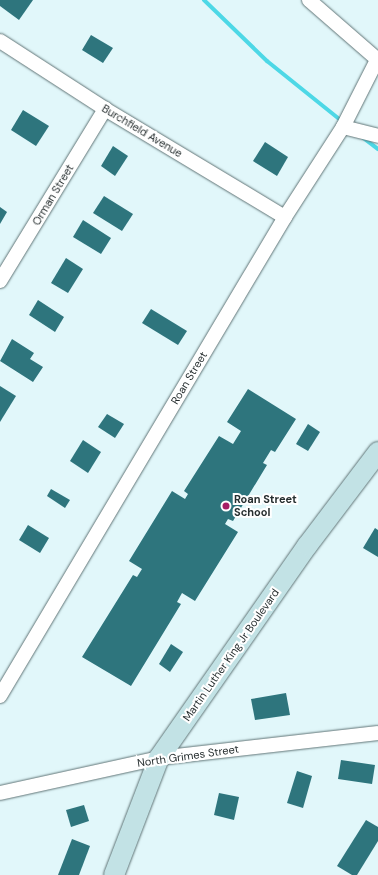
<!DOCTYPE html>
<html>
<head>
<meta charset="utf-8">
<style>
  body { margin:0 }
  #map { position:relative; width:378px; height:875px; overflow:hidden; background:#e1f7fa; font-family:"DM Sans",sans-serif }
  div>[style] { position:absolute }
  [style*='--x'] { left:calc(var(--x)*1px); top:calc(var(--y)*1px); width:calc(var(--w)*1px); rotate:calc(var(--a)*1deg) }
  .stream>* { height:4px; margin:-2px; padding:0 2px; transform-origin:2px; border-radius:2px; background:#4dd8e6 }
  .building>* { inset:0; background:#2e757d }
  .roads { filter:drop-shadow(0 0 1px #617577) drop-shadow(0 0 1px #617577) }
  .street>* { height:14px; margin:-7px; padding:0 7px; transform-origin:7px; border-radius:7px; background:#fff }
  .secondary>* { height:20px; margin:-10px; padding:0 10px; transform-origin:10px; border-radius:10px; background:#c2e2e5 }
  .dots>* { width:11px; height:11px; translate:-50% -50%; box-sizing:border-box; border:2px solid #fff; border-radius:50% }
  span { translate:-50% -50%; white-space:nowrap; text-align:center; line-height:1.15; -webkit-text-stroke:4px #fff; paint-order:stroke }
  .street-label { font-size:11px; color:#272f30 }
  .poi-label { font-size:11px; color:#272f30; font-weight:700 }
  .left { translate:0 -50%; text-align:left }
</style>
</head>
<body>
<div id="map">
  <div class="stream">
    <i style="--x:204;--y:0;--w:88;--a:44.1"></i>
    <i style="--x:267;--y:61;--w:97;--a:38.8"></i>
    <i style="--x:362;--y:137;--w:20;--a:37"></i>
  </div>
  <div class="building">
    <i style="clip-path:polygon(0 0,33px 0,19px 20px,0 6px)"></i>
    <i style="clip-path:polygon(91px 35px,113px 48px,103px 63px,82px 50px)"></i>
    <i style="clip-path:polygon(23px 110px,49px 126px,36px 146px,11px 130px)"></i>
    <i style="clip-path:polygon(265px 142px,288px 157px,277px 176px,253px 161px)"></i>
    <i style="clip-path:polygon(113px 146px,128px 156px,115px 176px,101px 166px)"></i>
    <i style="clip-path:polygon(104px 196px,133px 214px,122px 231px,93px 213px)"></i>
    <i style="clip-path:polygon(0 207px,7px 212px,0 224px)"></i>
    <i style="clip-path:polygon(83px 220px,111px 238px,101px 254px,73px 237px)"></i>
    <i style="clip-path:polygon(66px 258px,83px 269px,68px 293px,51px 283px)"></i>
    <i style="clip-path:polygon(38px 300px,64px 317px,55px 332px,29px 315px)"></i>
    <i style="clip-path:polygon(151px 309px,187px 331px,178px 345px,142px 323px)"></i>
    <i style="clip-path:polygon(12px 339px,34px 353px,30px 359px,43px 367px,33px 382px,0 361px)"></i>
    <i style="clip-path:polygon(0 386px,16px 396px,0 422px)"></i>
    <i style="clip-path:polygon(248px 389px,296px 419px,275px 452px,271px 450px,263px 463px,267px 465px,233px 521px,228px 519px,225px 524px,238px 532px,195px 601px,182px 593px,177px 602px,181px 604px,131px 686px,82px 657px,133px 575px,137px 577px,142px 569px,129px 561px,172px 491px,185px 499px,188px 494px,184px 491px,219px 436px,233px 444px,241px 431px,227px 422px)"></i>
    <i style="clip-path:polygon(107px 414px,124px 424px,115px 438px,98px 427px)"></i>
    <i style="clip-path:polygon(308px 424px,320px 432px,308px 451px,296px 444px)"></i>
    <i style="clip-path:polygon(83px 440px,101px 452px,88px 473px,70px 461px)"></i>
    <i style="clip-path:polygon(51px 489px,70px 500px,65px 508px,47px 496px)"></i>
    <i style="clip-path:polygon(28px 525px,49px 538px,40px 553px,19px 540px)"></i>
    <i style="clip-path:polygon(375px 528px,378px 530px,378px 557px,363px 548px)"></i>
    <i style="clip-path:polygon(171px 644px,183px 652px,170px 672px,159px 664px)"></i>
    <i style="clip-path:polygon(286px 693px,290px 715px,255px 720px,251px 699px)"></i>
    <i style="clip-path:polygon(341px 760px,375px 765px,372px 784px,338px 779px)"></i>
    <i style="clip-path:polygon(297px 771px,312px 776px,303px 808px,287px 803px)"></i>
    <i style="clip-path:polygon(219px 793px,239px 797px,234px 820px,214px 815px)"></i>
    <i style="clip-path:polygon(84px 805px,89px 821px,71px 827px,66px 810px)"></i>
    <i style="clip-path:polygon(366px 820px,378px 827px,378px 841px,357px 875px,352px 875px,337px 866px)"></i>
    <i style="clip-path:polygon(72px 839px,90px 846px,79px 875px,58px 875px)"></i>
  </div>
  <div class="roads">
    <div class="street">
      <i style="--x:309;--y:0;--w:91;--a:41"></i>
      <i style="--x:0;--y:41;--w:125;--a:32.9"></i>
      <i style="--x:105;--y:109;--w:210;--a:31"></i>
      <i style="--x:343;--y:127;--w:36;--a:14"></i>
      <i style="--x:0;--y:281;--w:202;--a:-58.6"></i>
      <i style="--x:0;--y:696;--w:557;--a:-59.25"></i>
      <i style="--x:285;--y:217;--w:107;--a:-57.2"></i>
      <i style="--x:343;--y:127;--w:75;--a:-63.1"></i>
      <i style="--x:0;--y:793;--w:163;--a:-12.4"></i>
      <i style="--x:159;--y:758;--w:220;--a:-6.5"></i>
    </div>
    <div class="secondary">
      <i style="--x:114;--y:875;--w:125;--a:-69"></i>
      <i style="--x:159;--y:758;--w:259;--a:-55.1"></i>
      <i style="--x:307;--y:546;--w:118;--a:-52.9"></i>
    </div>
  </div>
  <div class="dots">
    <i style="left:226px;top:506px;background:#a61d65"></i>
  </div>
  <div class="street-label">
    <span style="left:142px;top:131px;rotate:31deg">Burchfield Avenue</span>
    <span style="left:53px;top:195px;rotate:-59deg">Orman Street</span>
    <span style="left:189px;top:378px;rotate:-59deg">Roan Street</span>
    <span style="left:231px;top:655px;rotate:-55deg">Martin Luther King Jr Boulevard</span>
    <span style="left:188px;top:756px;rotate:-8deg">North Grimes Street</span>
  </div>
  <div class="poi-label">
    <span class="left" style="left:234px;top:506px">Roan Street<br>School</span>
  </div>
</div>
</body>
</html>
